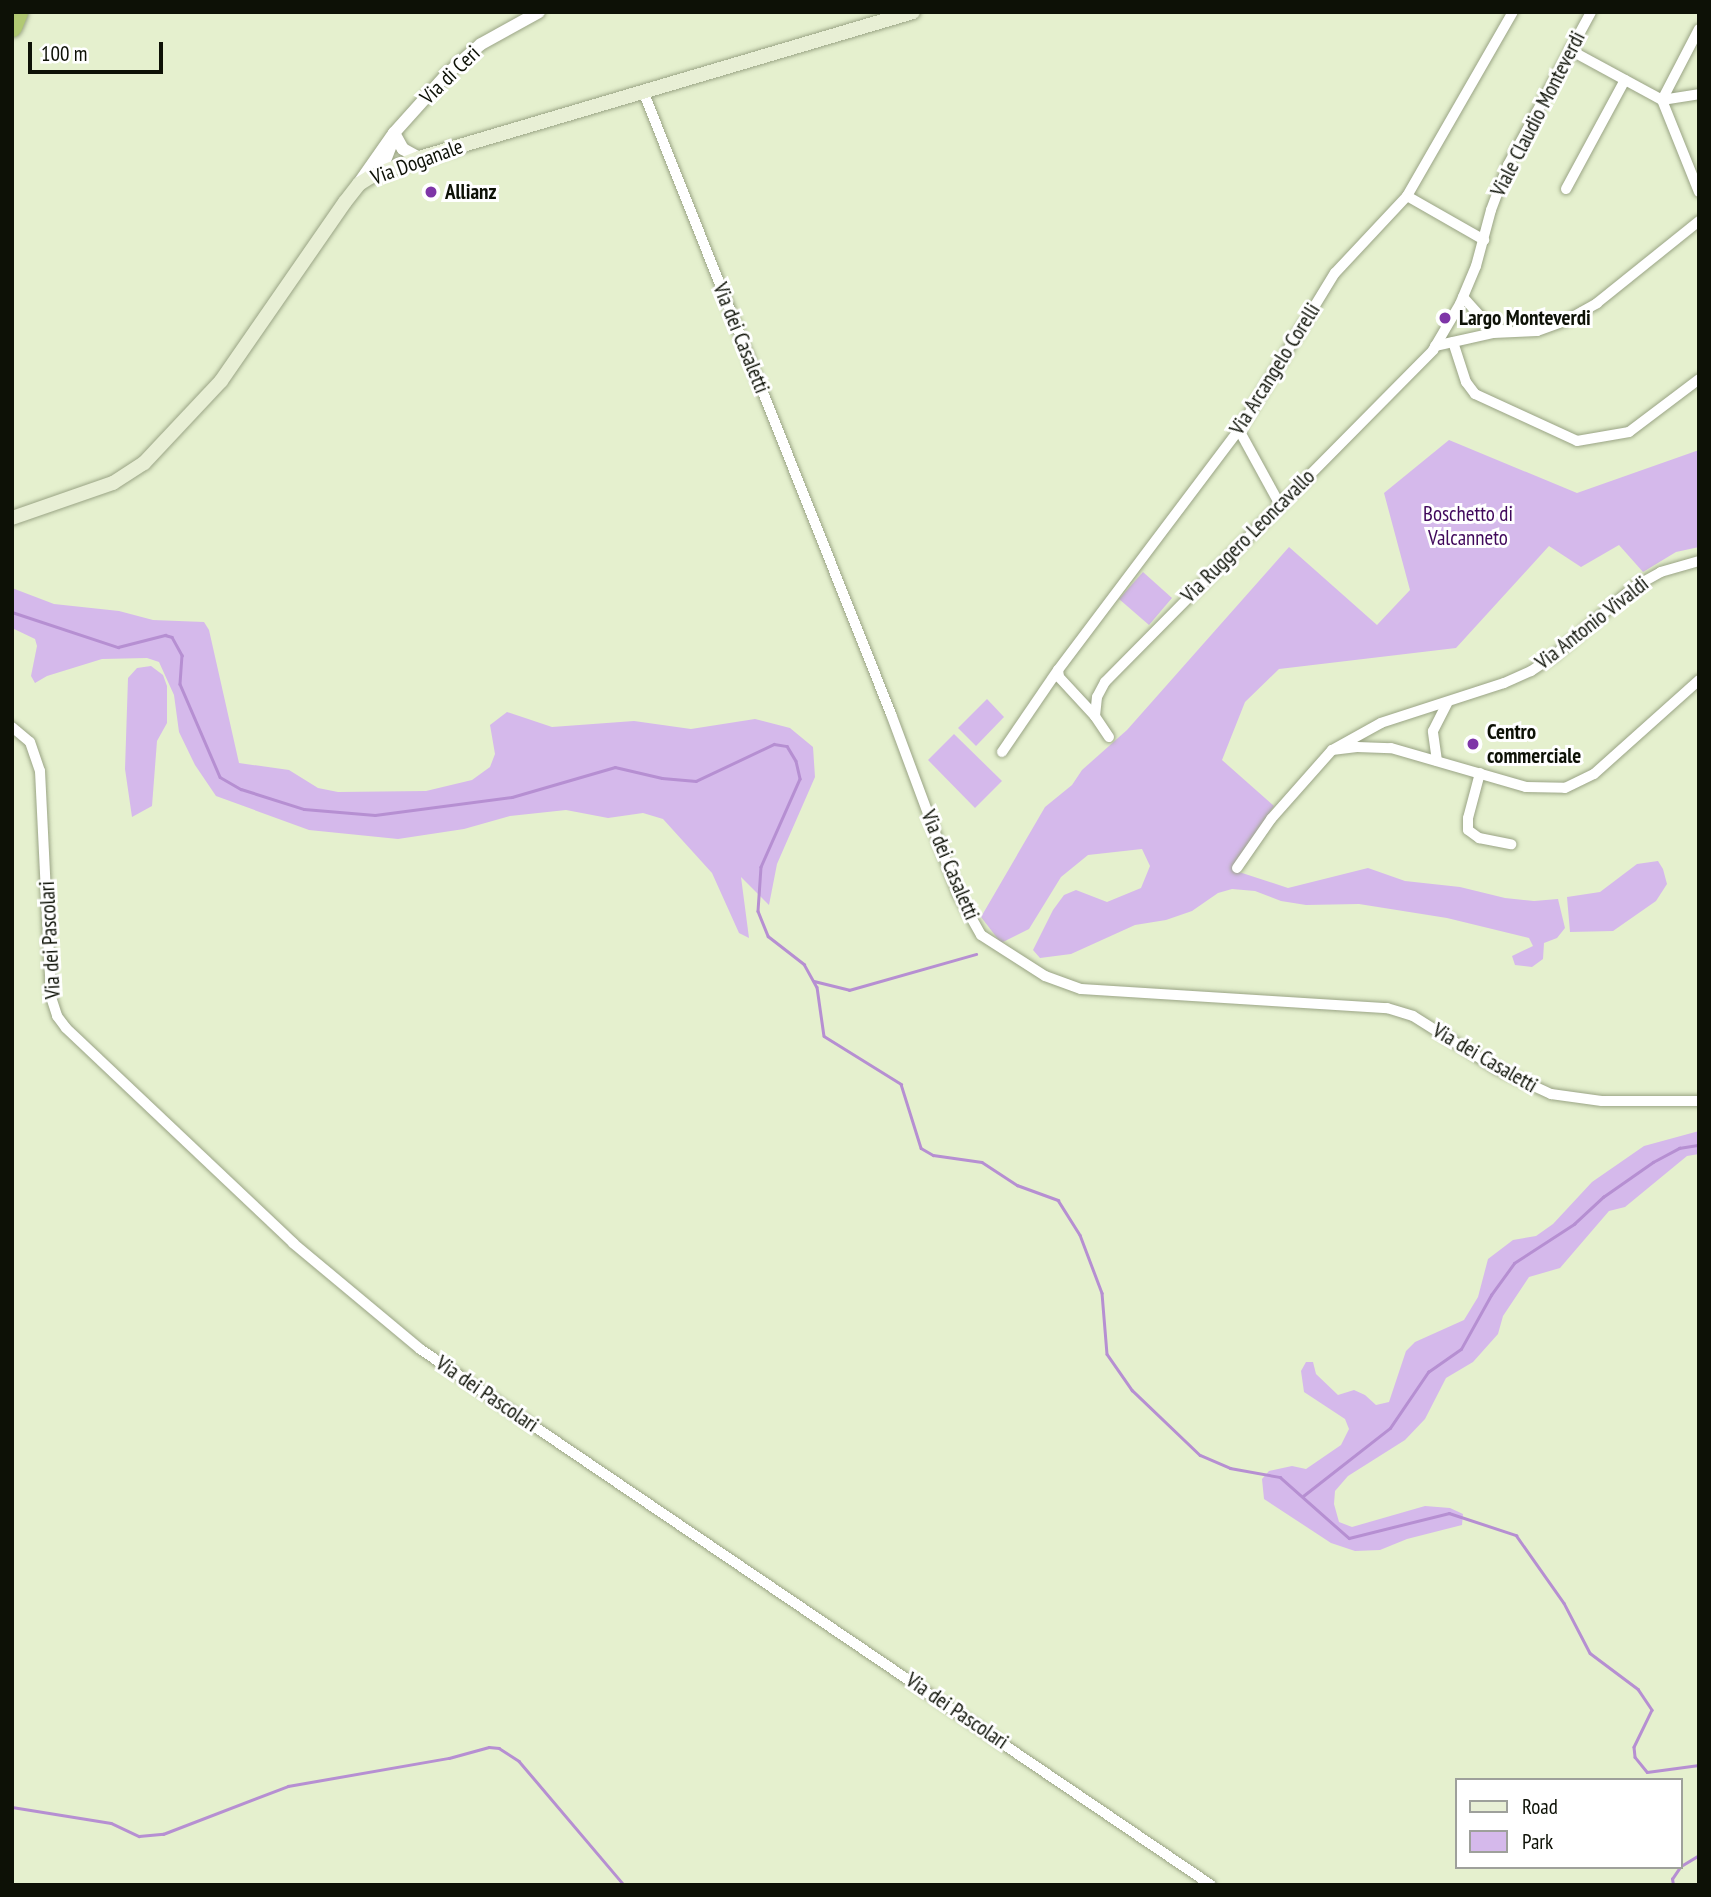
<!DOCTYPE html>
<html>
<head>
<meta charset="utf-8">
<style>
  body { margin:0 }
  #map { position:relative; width:1711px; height:1897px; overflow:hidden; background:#e5f0ce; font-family:"PT Sans Narrow",sans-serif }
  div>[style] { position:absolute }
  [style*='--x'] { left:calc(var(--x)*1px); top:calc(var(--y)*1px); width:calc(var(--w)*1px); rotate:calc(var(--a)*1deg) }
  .green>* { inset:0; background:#d5b9eb }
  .stream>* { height:2.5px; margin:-1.25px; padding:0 1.25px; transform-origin:1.25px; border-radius:1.25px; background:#b68fd2 }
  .roads { filter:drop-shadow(0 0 2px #9aa485) drop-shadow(0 0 2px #9aa485) }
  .minor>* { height:10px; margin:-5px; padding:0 5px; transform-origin:5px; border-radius:5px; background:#fff }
  .tertiary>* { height:12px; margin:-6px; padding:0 6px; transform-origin:6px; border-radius:6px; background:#fff }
  .secondary>* { height:14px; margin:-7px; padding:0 7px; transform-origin:7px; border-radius:7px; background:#e8efd5 }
  .motorway>* { height:19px; margin:-9.5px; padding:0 9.5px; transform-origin:9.5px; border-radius:9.5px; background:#b1c973 }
  .dots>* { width:19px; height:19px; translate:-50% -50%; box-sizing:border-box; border:4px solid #fff; border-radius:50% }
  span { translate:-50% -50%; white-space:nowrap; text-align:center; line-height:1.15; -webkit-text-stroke:6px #fff; paint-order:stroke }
  .street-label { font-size:21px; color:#0d1106 }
  .poi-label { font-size:21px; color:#0d1106; font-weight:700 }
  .left { translate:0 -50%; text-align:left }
  .park-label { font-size:21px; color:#40085b }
  .frame { position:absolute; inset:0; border:14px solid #0d1106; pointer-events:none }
  .legend { position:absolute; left:1455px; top:1778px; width:228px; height:91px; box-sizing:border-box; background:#fff; border:2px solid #9ea09b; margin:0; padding:9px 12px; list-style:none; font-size:21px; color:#0d1106 }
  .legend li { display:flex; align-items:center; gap:14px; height:35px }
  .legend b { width:35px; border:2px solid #9ea09b }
  .scale { position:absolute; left:28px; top:42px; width:135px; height:32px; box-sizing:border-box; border:4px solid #0d1106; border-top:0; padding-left:9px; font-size:21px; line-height:24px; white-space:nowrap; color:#0d1106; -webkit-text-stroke:5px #fff; paint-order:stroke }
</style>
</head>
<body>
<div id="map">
  <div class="green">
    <i style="clip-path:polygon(1449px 440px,1577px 493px,1699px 450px,1699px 547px,1676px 552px,1643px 572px,1619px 545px,1581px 567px,1549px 546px,1456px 648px,1279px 669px,1245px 702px,1222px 760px,1274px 806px,1243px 851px,1236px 871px,1288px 888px,1368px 868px,1405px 881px,1460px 887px,1505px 898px,1534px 901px,1558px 899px,1565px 928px,1557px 938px,1544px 943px,1543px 959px,1532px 967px,1515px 965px,1512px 956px,1533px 946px,1529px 938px,1447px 918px,1359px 904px,1306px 905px,1281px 901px,1255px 891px,1232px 889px,1218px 893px,1192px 911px,1166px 920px,1135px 925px,1071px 954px,1040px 958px,1033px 950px,1053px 910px,1064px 895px,1076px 890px,1107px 902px,1141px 888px,1150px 866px,1142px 849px,1088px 855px,1061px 877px,1029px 929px,1001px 943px,981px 917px,1045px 807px,1072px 785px,1082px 770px,1127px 730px,1289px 547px,1377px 625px,1410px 590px,1384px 493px)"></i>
    <i style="clip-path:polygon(1143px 572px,1172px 598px,1149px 625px,1119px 599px)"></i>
    <i style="clip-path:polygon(12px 588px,54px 604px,119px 611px,153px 620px,204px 622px,209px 630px,239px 763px,289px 770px,318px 788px,338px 792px,426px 791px,472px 780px,490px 767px,495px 754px,490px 725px,507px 712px,552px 727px,634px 721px,691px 729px,755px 719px,790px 728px,813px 747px,815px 777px,777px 864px,769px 905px,741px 877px,749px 938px,739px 933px,712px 873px,663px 819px,643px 813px,608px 818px,566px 810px,510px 816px,464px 829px,398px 839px,309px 830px,216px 796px,195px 765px,179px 732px,174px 695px,159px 662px,147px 658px,102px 659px,47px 676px,35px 683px,31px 676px,37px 646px,35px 639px,12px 628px)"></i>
    <i style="clip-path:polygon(151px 666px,163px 675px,167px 686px,167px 723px,157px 741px,152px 806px,132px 817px,125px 769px,128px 678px,137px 668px)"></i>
    <i style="clip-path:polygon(987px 699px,1004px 717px,976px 746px,958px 728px)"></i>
    <i style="clip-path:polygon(954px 734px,1002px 781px,975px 808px,928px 760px)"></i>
    <i style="clip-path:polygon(1658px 861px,1663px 869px,1667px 884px,1656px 901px,1613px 931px,1570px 932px,1567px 897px,1600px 892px,1637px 864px)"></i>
    <i style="clip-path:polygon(1699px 1131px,1699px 1154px,1687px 1156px,1625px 1207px,1609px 1211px,1560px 1268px,1529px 1277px,1503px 1316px,1498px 1334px,1473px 1362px,1446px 1378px,1425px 1419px,1405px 1440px,1348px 1476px,1335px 1491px,1334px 1504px,1339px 1522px,1352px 1527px,1425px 1506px,1450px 1508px,1463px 1514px,1462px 1525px,1407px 1539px,1380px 1550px,1355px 1551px,1331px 1543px,1264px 1499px,1262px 1479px,1269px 1471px,1292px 1466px,1306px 1469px,1341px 1445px,1349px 1429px,1345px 1419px,1304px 1392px,1301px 1371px,1306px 1362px,1313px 1362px,1316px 1374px,1338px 1395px,1354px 1390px,1365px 1395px,1376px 1405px,1389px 1402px,1406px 1351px,1415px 1342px,1464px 1320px,1478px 1297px,1488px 1259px,1513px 1240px,1536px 1236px,1553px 1224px,1592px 1182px,1644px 1146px)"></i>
  </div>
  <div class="stream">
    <i style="--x:12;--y:612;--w:112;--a:18.3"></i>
    <i style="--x:118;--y:647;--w:49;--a:-14.3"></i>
    <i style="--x:165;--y:635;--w:7;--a:16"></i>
    <i style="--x:172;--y:637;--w:21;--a:61"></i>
    <i style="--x:182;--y:655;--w:29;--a:94"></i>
    <i style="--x:180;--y:684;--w:101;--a:66.7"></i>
    <i style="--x:220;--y:777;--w:24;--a:30"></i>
    <i style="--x:241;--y:789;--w:66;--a:17.6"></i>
    <i style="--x:304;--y:809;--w:71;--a:4.8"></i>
    <i style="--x:375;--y:815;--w:138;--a:-7.5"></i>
    <i style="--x:512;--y:797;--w:107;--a:-16.2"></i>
    <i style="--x:615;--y:767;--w:48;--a:13.2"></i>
    <i style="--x:662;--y:778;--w:34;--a:5"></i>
    <i style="--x:696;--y:781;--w:86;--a:-25.4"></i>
    <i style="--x:774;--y:744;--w:13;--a:9"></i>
    <i style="--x:787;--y:746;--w:17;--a:59"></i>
    <i style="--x:796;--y:761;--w:18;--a:77"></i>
    <i style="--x:800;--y:779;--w:96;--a:113.9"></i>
    <i style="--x:761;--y:867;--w:44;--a:93.9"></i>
    <i style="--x:758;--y:911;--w:27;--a:68"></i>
    <i style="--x:768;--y:936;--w:46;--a:37.9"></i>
    <i style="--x:804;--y:964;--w:26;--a:61"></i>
    <i style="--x:817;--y:987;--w:49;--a:81.9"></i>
    <i style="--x:824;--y:1036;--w:91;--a:31.9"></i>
    <i style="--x:901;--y:1084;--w:67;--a:72.6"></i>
    <i style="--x:921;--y:1148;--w:14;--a:30"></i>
    <i style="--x:933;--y:1155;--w:49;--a:8.1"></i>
    <i style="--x:982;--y:1162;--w:42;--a:33.3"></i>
    <i style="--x:1017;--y:1185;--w:44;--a:20.1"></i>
    <i style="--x:1058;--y:1200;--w:41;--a:57.8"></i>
    <i style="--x:1080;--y:1235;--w:62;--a:69.2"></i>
    <i style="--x:1102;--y:1293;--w:61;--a:85.3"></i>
    <i style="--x:1107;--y:1354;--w:44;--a:55.2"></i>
    <i style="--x:1132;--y:1390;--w:94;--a:43.7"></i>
    <i style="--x:1200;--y:1455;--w:33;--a:23"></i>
    <i style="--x:1230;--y:1468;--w:51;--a:10.2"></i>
    <i style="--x:1280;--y:1477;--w:92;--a:41.5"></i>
    <i style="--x:1349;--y:1538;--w:103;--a:-14"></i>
    <i style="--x:1449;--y:1513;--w:71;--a:18.2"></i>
    <i style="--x:1516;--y:1535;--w:83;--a:54.8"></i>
    <i style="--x:1564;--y:1603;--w:56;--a:62.5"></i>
    <i style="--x:1590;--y:1653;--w:60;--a:36.9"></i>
    <i style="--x:1638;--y:1689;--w:25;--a:56"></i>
    <i style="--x:1652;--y:1710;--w:41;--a:115.9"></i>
    <i style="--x:1634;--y:1747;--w:10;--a:84"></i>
    <i style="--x:1635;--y:1757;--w:19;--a:51"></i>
    <i style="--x:1647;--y:1772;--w:52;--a:-7.7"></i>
    <i style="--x:814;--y:981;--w:36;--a:14"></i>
    <i style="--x:849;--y:990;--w:132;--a:-15.8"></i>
    <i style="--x:1303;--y:1496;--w:110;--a:-38"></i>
    <i style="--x:1390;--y:1428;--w:68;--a:-55.8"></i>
    <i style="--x:1428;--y:1372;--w:40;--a:-34.9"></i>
    <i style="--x:1461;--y:1349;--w:62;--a:-60.9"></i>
    <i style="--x:1491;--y:1295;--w:39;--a:-54"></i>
    <i style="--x:1514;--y:1263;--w:72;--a:-33"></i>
    <i style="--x:1574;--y:1224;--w:40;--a:-43"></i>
    <i style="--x:1603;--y:1197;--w:61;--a:-35"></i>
    <i style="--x:1653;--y:1162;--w:30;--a:-28"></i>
    <i style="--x:1679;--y:1148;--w:20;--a:-9"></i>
    <i style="--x:12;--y:1807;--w:100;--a:9.2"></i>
    <i style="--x:111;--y:1823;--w:31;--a:25"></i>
    <i style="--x:139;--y:1836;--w:24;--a:-5"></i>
    <i style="--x:163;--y:1834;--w:134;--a:-21"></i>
    <i style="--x:288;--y:1786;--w:163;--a:-9.9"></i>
    <i style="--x:449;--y:1758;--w:41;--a:-15.4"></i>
    <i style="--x:489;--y:1747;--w:10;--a:6"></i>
    <i style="--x:499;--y:1748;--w:24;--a:33"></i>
    <i style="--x:519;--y:1761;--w:162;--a:49.7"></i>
    <i style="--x:1681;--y:1866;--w:21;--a:-31"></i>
    <i style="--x:1673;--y:1885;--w:6;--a:-99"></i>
    <i style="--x:1672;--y:1879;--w:14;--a:-56"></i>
  </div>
  <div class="roads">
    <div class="minor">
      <i style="--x:1570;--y:50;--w:105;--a:28.5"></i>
      <i style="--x:1662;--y:100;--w:99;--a:68.1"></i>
      <i style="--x:643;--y:91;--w:671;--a:68.29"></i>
      <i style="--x:891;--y:714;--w:192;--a:69.6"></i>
      <i style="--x:958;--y:894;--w:47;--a:60.7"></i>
      <i style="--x:981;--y:935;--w:76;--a:32.6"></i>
      <i style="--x:1045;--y:976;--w:38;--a:20"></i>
      <i style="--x:1081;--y:989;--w:307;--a:3.6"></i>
      <i style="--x:1387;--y:1008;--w:27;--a:17"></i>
      <i style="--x:1413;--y:1016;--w:99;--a:32.2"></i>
      <i style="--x:1497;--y:1069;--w:60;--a:24.8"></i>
      <i style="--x:1551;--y:1094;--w:51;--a:7.8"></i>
      <i style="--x:1602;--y:1101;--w:97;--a:0"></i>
      <i style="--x:1662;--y:100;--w:80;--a:-62.5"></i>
      <i style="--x:1662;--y:100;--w:37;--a:-9"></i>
      <i style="--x:1566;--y:189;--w:124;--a:-61.6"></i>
      <i style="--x:1407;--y:196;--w:89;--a:29.7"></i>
      <i style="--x:1463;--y:297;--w:30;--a:48"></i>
      <i style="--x:1483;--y:319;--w:24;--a:30"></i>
      <i style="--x:1453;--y:342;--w:42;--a:72"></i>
      <i style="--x:1466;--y:382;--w:15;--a:53"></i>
      <i style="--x:1475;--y:394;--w:112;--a:24.7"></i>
      <i style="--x:1577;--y:441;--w:53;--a:-9.8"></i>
      <i style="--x:1629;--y:432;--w:88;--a:-37.1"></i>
      <i style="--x:1435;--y:346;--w:59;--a:-12.6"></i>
      <i style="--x:1493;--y:333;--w:44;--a:-2.6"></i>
      <i style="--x:1537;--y:331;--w:30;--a:-20"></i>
      <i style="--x:1565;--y:321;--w:37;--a:-29"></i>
      <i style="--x:1597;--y:303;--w:131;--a:-38.8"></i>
      <i style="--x:1239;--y:430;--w:83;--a:61.3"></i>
      <i style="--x:1699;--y:561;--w:40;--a:164"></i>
      <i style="--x:1661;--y:572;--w:31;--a:151"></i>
      <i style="--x:1634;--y:587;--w:104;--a:139.3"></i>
      <i style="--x:1555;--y:655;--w:29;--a:146"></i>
      <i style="--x:1531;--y:671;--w:30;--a:156"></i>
      <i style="--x:1504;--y:683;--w:129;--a:162"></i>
      <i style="--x:1381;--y:723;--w:56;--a:151.1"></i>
      <i style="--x:1332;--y:750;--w:25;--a:-7"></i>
      <i style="--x:1357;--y:747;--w:34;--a:2"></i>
      <i style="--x:1391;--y:748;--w:141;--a:16.1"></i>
      <i style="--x:1526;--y:787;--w:39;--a:1"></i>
      <i style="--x:1565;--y:788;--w:32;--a:-26"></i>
      <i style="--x:1594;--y:774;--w:141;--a:-41.8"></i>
      <i style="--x:1095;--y:716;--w:53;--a:-132.7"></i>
      <i style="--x:1059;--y:677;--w:7;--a:-98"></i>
      <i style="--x:1058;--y:670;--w:301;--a:-53"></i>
      <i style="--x:1239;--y:430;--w:184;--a:-58.6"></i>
      <i style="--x:1335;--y:273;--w:105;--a:-46.9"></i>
      <i style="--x:1407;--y:196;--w:212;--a:-60.1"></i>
      <i style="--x:12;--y:727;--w:23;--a:40"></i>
      <i style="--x:30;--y:742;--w:31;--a:71"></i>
      <i style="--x:40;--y:771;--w:226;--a:87.2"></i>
      <i style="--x:51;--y:997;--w:20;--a:72"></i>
      <i style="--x:57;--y:1016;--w:15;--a:53"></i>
      <i style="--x:66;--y:1028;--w:313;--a:43.4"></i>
      <i style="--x:293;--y:1243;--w:165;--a:39.8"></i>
      <i style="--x:420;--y:1349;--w:955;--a:34.12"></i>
      <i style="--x:1109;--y:737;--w:25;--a:-124"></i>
      <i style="--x:1095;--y:716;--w:19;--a:-84"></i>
      <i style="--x:1097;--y:697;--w:17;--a:-62"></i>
      <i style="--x:1105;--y:682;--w:467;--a:-45.3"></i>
      <i style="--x:1433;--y:350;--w:53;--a:-59.6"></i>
      <i style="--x:1460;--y:304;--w:41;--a:-67.2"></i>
      <i style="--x:1476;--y:266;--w:58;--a:-75"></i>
      <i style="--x:1491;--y:210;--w:48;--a:-69.3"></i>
      <i style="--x:1508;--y:165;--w:174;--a:-61.5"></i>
      <i style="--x:1002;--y:752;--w:99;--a:-55.7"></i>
      <i style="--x:1437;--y:761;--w:30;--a:-98"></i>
      <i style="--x:1433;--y:731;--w:31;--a:-63"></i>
      <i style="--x:1480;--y:773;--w:47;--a:104.9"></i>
      <i style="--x:1468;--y:818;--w:12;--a:90"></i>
      <i style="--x:1468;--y:830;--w:14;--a:36"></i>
      <i style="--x:1479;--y:838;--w:33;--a:11"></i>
      <i style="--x:1237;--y:868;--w:60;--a:-55.2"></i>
      <i style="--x:1271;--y:819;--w:92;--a:-48.5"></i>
    </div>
    <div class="tertiary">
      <i style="--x:394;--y:133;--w:18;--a:61"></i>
      <i style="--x:403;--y:149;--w:18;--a:29"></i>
      <i style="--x:381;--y:171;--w:34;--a:-69"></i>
      <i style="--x:359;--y:183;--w:61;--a:-55"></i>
      <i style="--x:394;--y:133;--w:79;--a:-48.1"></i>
      <i style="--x:447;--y:74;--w:45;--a:-41.4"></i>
      <i style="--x:481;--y:44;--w:66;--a:-28.9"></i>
    </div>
    <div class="secondary">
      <i style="--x:12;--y:518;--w:107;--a:-19.1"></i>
      <i style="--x:113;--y:483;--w:37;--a:-33"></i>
      <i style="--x:144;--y:463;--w:112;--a:-46.8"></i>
      <i style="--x:221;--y:381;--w:218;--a:-55.3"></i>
      <i style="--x:345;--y:202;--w:23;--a:-52"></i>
      <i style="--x:359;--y:184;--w:13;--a:-32"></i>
      <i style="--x:370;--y:177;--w:53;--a:-21.2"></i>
      <i style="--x:419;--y:158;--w:515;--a:-16.46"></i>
    </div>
    <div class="motorway">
      <i style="--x:12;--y:27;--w:16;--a:-68"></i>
    </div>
  </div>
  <div class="dots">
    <i style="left:431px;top:192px;background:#7e35a7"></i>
    <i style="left:1445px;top:318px;background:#7e35a7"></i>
    <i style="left:1473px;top:744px;background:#7e35a7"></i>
  </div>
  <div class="street-label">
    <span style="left:450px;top:75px;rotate:-44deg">Via di Ceri</span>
    <span style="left:1538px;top:114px;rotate:-63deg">Viale Claudio Monteverdi</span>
    <span style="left:417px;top:162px;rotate:-20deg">Via Doganale</span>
    <span style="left:741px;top:338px;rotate:68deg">Via dei Casaletti</span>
    <span style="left:1275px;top:369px;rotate:-58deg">Via Arcangelo Corelli</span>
    <span style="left:1248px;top:536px;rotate:-45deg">Via Ruggero Leoncavallo</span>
    <span style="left:1592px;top:623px;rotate:-38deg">Via Antonio Vivaldi</span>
    <span style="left:950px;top:865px;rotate:67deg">Via dei Casaletti</span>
    <span style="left:50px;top:940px;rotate:-93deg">Via dei Pascolari</span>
    <span style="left:1485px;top:1058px;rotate:30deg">Via dei Casaletti</span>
    <span style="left:487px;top:1394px;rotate:34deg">Via dei Pascolari</span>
    <span style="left:957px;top:1711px;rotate:34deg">Via dei Pascolari</span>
  </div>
  <div class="poi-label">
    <span class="left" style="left:445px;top:192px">Allianz</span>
    <span class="left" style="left:1459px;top:318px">Largo Monteverdi</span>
    <span class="left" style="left:1487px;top:744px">Centro<br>commerciale</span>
  </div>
  <div class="park-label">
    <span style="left:1468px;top:526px">Boschetto di<br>Valcanneto</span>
  </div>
  <div class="frame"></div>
  <ul class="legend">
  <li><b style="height:9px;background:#e8efd5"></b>Road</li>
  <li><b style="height:19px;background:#d5b9eb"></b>Park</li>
  </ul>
  <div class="scale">100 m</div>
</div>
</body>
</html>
